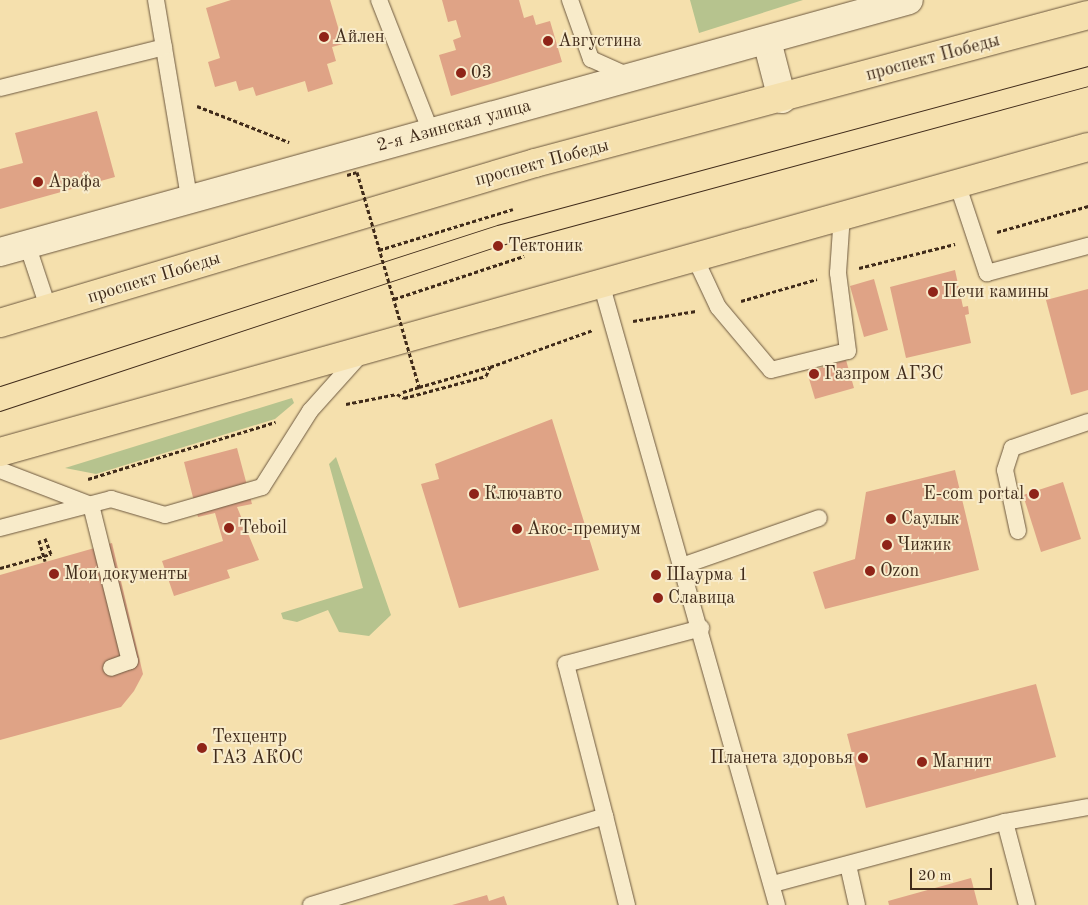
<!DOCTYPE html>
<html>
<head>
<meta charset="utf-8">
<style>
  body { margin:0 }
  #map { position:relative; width:1088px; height:905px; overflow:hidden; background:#f5e0ad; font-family:"Old Standard TT",serif }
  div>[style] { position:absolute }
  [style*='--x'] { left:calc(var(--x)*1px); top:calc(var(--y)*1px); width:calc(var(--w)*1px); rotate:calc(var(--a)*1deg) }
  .green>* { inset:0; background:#b6c38e }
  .building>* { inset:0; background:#dfa386 }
  .path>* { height:3px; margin-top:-1.5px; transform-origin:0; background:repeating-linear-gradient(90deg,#402b1a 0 4px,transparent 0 6.5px) }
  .roads { filter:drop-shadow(0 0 1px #6d583f) drop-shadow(0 0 1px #6d583f) }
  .lane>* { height:16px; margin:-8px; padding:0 8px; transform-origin:8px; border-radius:8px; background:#f8ebca }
  .street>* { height:28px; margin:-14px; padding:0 14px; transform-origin:14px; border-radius:14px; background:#f8ebca }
  .primary>* { height:28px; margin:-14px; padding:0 14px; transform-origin:14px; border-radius:14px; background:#f5e0ad }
  .tram>* { height:1px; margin:-0.5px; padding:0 0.5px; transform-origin:0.5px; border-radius:0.5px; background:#402b1a }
  .path-bridge>* { height:3px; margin-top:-1.5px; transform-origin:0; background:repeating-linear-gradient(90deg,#402b1a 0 4px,transparent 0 6.5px) }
  .dots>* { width:14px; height:14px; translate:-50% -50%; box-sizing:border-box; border:2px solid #f8ebca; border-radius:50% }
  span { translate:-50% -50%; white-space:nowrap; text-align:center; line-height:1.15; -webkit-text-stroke:4px #f8ebca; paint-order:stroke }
  .poi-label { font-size:18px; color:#402b1a }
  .left { translate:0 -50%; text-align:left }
  .right { translate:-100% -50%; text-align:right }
  .street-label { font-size:18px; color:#402b1a }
  .scale { position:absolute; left:910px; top:868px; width:82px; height:22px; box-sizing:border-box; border:2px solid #402b1a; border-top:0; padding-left:6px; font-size:15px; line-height:18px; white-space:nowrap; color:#402b1a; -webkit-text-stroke:4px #f8ebca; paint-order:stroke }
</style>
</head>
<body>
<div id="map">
  <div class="green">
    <i style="clip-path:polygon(690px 0,803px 0,699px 33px)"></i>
    <i style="clip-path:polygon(292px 398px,294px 403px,275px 419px,96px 474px,65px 468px)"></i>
    <i style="clip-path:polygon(336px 457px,391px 615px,369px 636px,339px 632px,328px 610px,297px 622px,283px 619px,281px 613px,363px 588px,329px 464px)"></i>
  </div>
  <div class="building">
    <i style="clip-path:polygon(231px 0,330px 0,343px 44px,332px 47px,336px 61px,327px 64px,333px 84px,308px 92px,305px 81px,256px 96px,253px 87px,239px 91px,236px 81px,215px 87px,208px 62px,220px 58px,206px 8px)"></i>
    <i style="clip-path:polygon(442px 0,519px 0,524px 18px,533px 15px,536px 25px,550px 21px,562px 62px,451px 96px,439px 55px,456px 50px,453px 40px,461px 37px,456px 20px,448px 22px)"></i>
    <i style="clip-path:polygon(97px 111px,115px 177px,0 209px,0 169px,23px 163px,15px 133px)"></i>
    <i style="clip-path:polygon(955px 270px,963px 307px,968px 306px,969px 314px,965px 315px,971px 343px,906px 358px,890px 287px)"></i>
    <i style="clip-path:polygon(874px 279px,888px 330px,864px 337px,850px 286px)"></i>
    <i style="clip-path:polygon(1088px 289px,1088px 390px,1071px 395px,1046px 300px)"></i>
    <i style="clip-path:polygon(846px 360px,854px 388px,815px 399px,807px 372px)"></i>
    <i style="clip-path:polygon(552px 419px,599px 570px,459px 608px,421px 484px,439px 479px,435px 464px)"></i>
    <i style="clip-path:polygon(237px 448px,252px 504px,237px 507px,259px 560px,227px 570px,230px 578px,174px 596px,162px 561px,223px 541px,215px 513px,198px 517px,184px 462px)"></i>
    <i style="clip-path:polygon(955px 470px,979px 570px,825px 609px,813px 572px,855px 559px,866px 492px)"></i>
    <i style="clip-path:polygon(1063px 482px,1081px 539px,1041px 552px,1023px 495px)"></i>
    <i style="clip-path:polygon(112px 543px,143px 674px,134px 691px,121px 707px,0 740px,0 575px)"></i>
    <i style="clip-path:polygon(1036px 684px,1056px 757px,866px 808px,847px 734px)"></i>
    <i style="clip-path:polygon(971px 878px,978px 905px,889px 905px,888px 901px)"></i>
    <i style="clip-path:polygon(487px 895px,489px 901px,504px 896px,507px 905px,452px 905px)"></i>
  </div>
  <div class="path">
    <i style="--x:197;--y:106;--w:99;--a:21.4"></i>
    <i style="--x:997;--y:232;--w:95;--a:-15.9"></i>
    <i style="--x:379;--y:250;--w:140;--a:-17"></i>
    <i style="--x:859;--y:268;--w:99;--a:-14"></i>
    <i style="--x:394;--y:299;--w:137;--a:-18.3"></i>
    <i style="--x:741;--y:301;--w:79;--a:-16.1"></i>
    <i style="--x:633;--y:321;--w:64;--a:-9"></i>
    <i style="--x:419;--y:387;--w:73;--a:-15.9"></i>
    <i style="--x:346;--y:404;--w:52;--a:-11.1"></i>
    <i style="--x:397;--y:394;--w:8;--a:30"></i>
    <i style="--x:404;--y:398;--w:85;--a:-15"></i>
    <i style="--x:486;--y:376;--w:10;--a:-66"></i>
    <i style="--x:490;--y:367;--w:109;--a:-19.8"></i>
    <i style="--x:88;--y:479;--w:196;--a:-16.9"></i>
    <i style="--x:39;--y:540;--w:22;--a:74"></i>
    <i style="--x:0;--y:568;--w:53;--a:-15.4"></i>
    <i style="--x:51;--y:554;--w:17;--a:-111"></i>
  </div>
  <div class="roads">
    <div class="lane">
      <i style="--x:156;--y:0;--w:201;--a:80.5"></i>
      <i style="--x:379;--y:0;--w:142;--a:68.5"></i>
      <i style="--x:570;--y:0;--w:63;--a:70.4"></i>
      <i style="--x:591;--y:59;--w:44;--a:24.2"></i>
      <i style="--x:0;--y:88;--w:169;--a:-14"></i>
      <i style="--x:958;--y:186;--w:92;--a:71.6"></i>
      <i style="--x:987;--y:273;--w:105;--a:-15"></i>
      <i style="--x:27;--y:244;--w:70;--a:71.6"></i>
      <i style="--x:695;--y:258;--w:54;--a:64.9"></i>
      <i style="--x:718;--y:307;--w:82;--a:49.9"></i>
      <i style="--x:771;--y:370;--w:79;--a:-13.9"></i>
      <i style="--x:848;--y:351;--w:79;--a:-97.3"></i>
      <i style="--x:838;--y:273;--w:58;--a:-86.1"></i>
      <i style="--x:601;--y:283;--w:646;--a:74.2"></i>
      <i style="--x:0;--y:470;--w:97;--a:21"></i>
      <i style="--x:91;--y:505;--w:161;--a:76"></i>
      <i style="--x:130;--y:661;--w:20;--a:160"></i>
      <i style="--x:0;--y:528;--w:115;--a:-14.6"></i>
      <i style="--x:111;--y:499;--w:56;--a:16.5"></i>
      <i style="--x:165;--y:515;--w:101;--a:-16.1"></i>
      <i style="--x:262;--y:487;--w:90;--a:-57.7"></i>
      <i style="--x:310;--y:411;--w:78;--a:-48.1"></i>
      <i style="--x:1018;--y:531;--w:62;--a:-102"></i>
      <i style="--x:1005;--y:470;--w:23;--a:-72"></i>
      <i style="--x:1012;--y:448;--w:80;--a:-18.9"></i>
      <i style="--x:682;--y:566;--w:145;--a:-19.3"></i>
      <i style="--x:605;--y:816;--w:92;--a:76.1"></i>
      <i style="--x:1005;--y:822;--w:84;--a:-10.2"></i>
      <i style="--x:848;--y:865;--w:41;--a:77.3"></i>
      <i style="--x:773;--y:884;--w:240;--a:-15"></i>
      <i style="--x:1005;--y:822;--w:86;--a:75.2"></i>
      <i style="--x:311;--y:905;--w:307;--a:-16.8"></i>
      <i style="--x:605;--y:816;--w:157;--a:-104.4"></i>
      <i style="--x:566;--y:664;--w:140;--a:-14.9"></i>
    </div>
    <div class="street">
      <i style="--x:767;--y:41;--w:60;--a:75.5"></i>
      <i style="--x:0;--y:252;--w:943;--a:-15.49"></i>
    </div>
    <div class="primary">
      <i style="--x:0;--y:323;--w:558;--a:-16.65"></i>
      <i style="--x:535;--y:163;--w:572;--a:-14.98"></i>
      <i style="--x:0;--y:452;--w:1130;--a:-15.66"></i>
    </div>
  </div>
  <div class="tram">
    <i style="--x:0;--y:386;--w:522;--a:-17.95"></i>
    <i style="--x:497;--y:225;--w:612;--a:-15.06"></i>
    <i style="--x:0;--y:411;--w:525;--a:-18.33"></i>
    <i style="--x:498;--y:246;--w:611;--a:-15.17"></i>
  </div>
  <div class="path-bridge">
    <i style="--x:347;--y:175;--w:10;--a:-17"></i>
    <i style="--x:357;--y:172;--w:224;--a:73.9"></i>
    <i style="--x:419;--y:387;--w:17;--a:163"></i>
  </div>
  <div class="dots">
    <i style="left:324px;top:37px;background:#8f2418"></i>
    <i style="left:548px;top:41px;background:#8f2418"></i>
    <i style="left:461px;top:73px;background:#8f2418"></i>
    <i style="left:38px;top:182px;background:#8f2418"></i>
    <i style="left:498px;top:246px;background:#8f2418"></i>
    <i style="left:933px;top:292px;background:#8f2418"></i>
    <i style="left:814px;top:374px;background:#8f2418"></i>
    <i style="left:474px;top:494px;background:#8f2418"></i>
    <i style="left:1034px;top:494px;background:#8f2418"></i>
    <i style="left:891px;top:519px;background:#8f2418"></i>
    <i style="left:229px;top:528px;background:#8f2418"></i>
    <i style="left:517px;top:529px;background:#8f2418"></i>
    <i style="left:887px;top:545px;background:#8f2418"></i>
    <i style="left:870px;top:571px;background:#8f2418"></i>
    <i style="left:54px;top:574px;background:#8f2418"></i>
    <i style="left:656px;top:575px;background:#8f2418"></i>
    <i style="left:658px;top:598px;background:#8f2418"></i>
    <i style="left:202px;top:748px;background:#8f2418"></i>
    <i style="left:863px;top:758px;background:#8f2418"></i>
    <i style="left:922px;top:762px;background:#8f2418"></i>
  </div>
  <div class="poi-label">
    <span class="left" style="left:334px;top:37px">Айлен</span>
    <span class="left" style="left:558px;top:41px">Августина</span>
    <span class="left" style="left:471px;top:73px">03</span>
    <span class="left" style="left:48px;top:182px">Арафа</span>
    <span class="left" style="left:508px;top:246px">Тектоник</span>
    <span class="left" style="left:943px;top:292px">Печи камины</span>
    <span class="left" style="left:824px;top:374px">Газпром АГЗС</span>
    <span class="left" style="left:484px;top:494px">Ключавто</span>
    <span class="right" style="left:1024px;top:494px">E-com portal</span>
    <span class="left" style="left:901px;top:519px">Саулык</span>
    <span class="left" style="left:239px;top:528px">Teboil</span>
    <span class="left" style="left:527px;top:529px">Акос-премиум</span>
    <span class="left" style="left:897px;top:545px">Чижик</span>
    <span class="left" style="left:880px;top:571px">Ozon</span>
    <span class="left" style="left:64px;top:574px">Мои документы</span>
    <span class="left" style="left:666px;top:575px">Шаурма 1</span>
    <span class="left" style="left:668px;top:598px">Славица</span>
    <span class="left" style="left:212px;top:748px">Техцентр<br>ГАЗ АКОС</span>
    <span class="right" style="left:853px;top:758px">Планета здоровья</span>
    <span class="left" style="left:932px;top:762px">Магнит</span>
  </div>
  <div class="street-label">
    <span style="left:933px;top:58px;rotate:-15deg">проспект Победы</span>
    <span style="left:454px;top:126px;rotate:-15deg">2-я Азинская улица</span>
    <span style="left:542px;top:163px;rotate:-15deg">проспект Победы</span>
    <span style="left:154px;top:278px;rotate:-17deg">проспект Победы</span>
  </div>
  <div class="scale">20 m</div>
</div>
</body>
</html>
